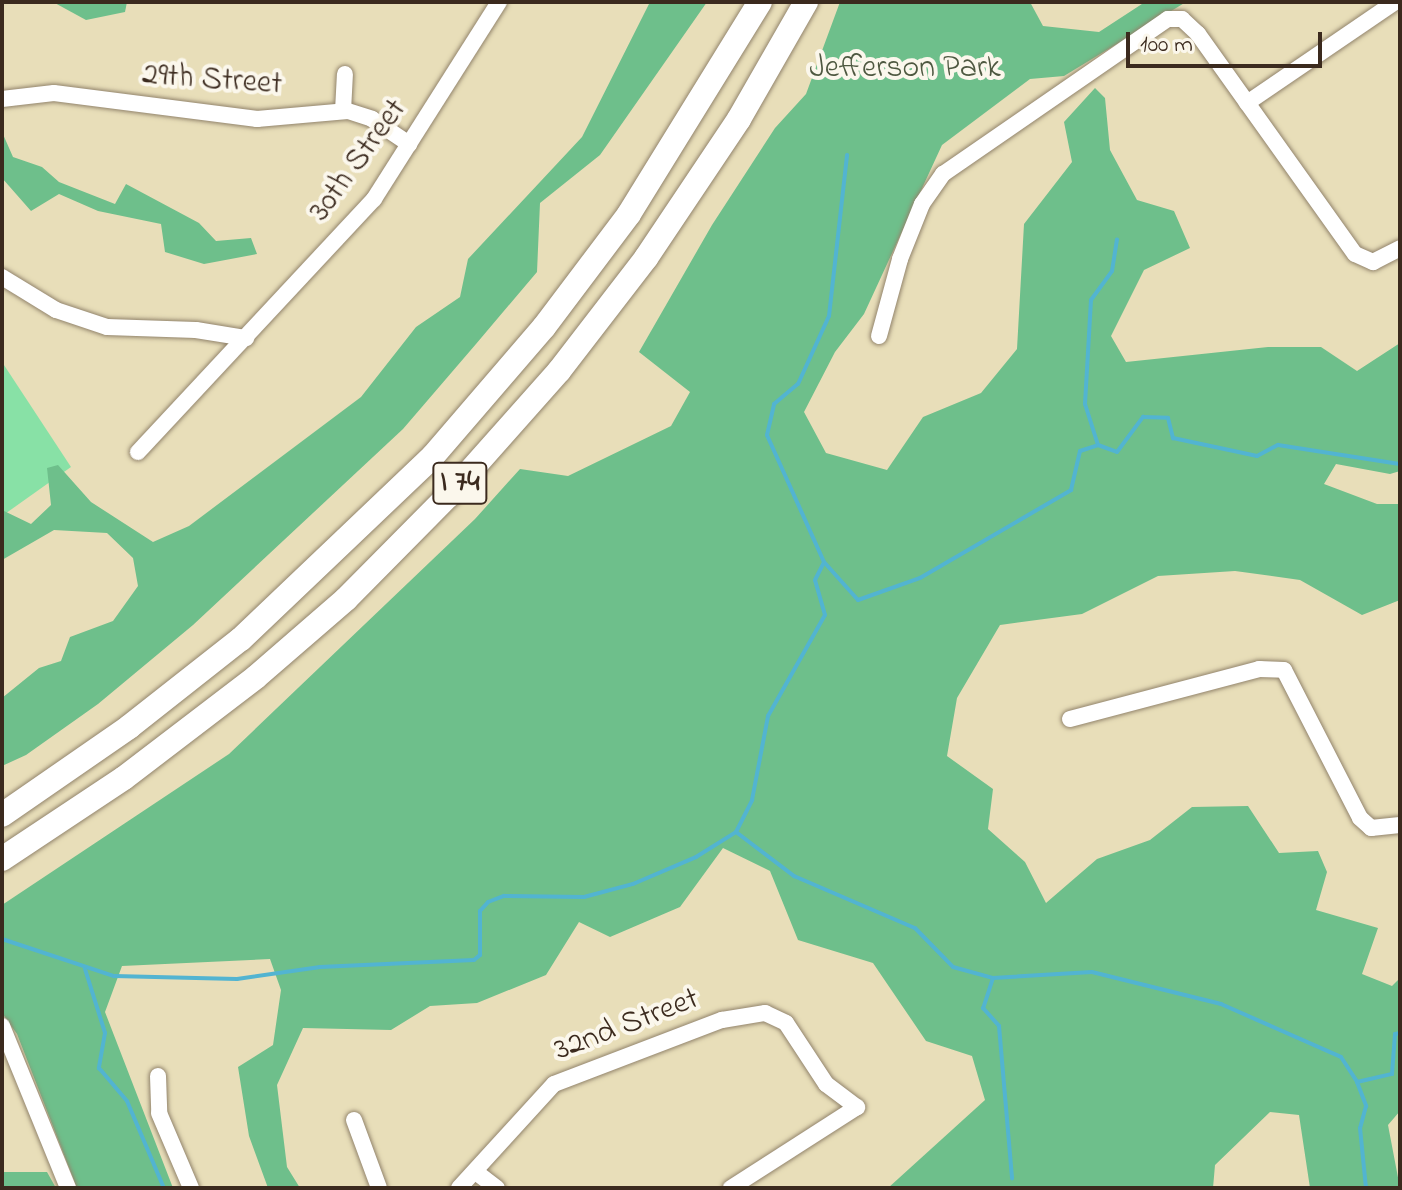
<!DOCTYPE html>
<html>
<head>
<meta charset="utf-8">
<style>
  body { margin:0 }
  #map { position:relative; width:1402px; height:1190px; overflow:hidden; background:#e8deb9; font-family:"Indie Flower",sans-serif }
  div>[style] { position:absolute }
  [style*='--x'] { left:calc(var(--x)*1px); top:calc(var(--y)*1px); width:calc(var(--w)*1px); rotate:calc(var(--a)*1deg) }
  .green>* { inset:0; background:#88e1a6 }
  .forest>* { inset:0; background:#6ebf8b }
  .stream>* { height:4px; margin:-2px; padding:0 2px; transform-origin:2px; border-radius:2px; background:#52b4d1 }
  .roads { filter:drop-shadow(0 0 2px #92846c) drop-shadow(0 0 2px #92846c) }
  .minor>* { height:16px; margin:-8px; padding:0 8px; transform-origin:8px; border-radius:8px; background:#fff }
  .highway>* { height:24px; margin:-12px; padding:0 12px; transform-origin:12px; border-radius:12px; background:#fff }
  span { translate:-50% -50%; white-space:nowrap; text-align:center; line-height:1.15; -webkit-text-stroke:8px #fbf7ec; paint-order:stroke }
  .shield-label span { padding:2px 6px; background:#fbf7ec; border:2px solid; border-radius:6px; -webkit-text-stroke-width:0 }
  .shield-label { font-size:30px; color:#3b2a1e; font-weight:700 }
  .park-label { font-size:32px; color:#4e5840 }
  .street-label { font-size:32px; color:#3b2a1e }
  .frame { position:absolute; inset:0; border:4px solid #3b2a1e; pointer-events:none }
  .scale { position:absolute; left:1126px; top:32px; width:196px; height:36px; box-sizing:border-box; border:4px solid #3b2a1e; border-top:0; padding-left:10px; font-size:24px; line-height:28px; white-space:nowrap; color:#3b2a1e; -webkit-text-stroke:6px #fbf7ec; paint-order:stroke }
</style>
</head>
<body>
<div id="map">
  <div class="green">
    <i style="clip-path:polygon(2px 362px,71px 467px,2px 516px)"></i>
  </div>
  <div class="forest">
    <i style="clip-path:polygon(53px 2px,127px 2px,125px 12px,86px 20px)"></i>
    <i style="clip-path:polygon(650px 2px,707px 2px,600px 155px,540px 203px,537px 272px,476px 344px,403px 429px,193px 625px,98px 704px,26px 755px,2px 766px,2px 698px,39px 668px,61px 661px,70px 637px,113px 621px,138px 586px,133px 558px,107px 533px,54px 530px,2px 560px,2px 510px,31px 524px,51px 505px,47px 468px,58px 465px,91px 502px,153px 542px,189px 526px,361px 397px,416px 327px,460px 297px,468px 259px,582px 137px)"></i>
    <i style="clip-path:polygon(840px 2px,1030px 2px,1043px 26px,1099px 32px,1145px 2px,1186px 2px,1064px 76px,1030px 79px,942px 145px,864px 314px,835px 352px,804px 412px,826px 453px,887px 470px,923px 417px,981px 393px,1017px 349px,1024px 224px,1072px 162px,1064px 122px,1095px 88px,1105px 98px,1110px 150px,1137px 200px,1174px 211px,1190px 248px,1144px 270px,1111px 336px,1126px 362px,1268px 347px,1321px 347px,1357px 371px,1400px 343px,1400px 471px,1390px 474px,1336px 464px,1324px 484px,1377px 504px,1400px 504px,1400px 600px,1362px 615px,1300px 580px,1235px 571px,1158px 576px,1082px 614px,1000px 625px,957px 698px,947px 756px,993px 789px,988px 829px,1025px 862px,1046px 903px,1097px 859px,1150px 840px,1192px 807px,1248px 806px,1279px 853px,1318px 851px,1327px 872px,1316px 910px,1378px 928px,1362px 974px,1392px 986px,1400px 978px,1400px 1111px,1388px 1125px,1400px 1188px,1310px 1188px,1299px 1115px,1270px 1112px,1215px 1165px,1213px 1188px,888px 1188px,985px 1100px,972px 1056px,926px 1041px,873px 963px,798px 940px,770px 871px,723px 848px,680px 907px,610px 937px,579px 922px,546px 975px,477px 1003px,430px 1006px,391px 1030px,303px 1028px,277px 1085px,287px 1167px,300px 1188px,268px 1188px,249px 1136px,238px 1067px,273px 1045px,281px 990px,270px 959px,122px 966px,105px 1012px,173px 1188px,77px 1188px,17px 1034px,2px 1013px,2px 905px,229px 754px,475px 519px,520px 469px,568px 476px,671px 426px,690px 392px,639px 352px,712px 225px,775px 128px,806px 94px)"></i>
    <i style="clip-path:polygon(2px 132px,13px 157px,42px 167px,59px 182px,115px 204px,126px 184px,199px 223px,216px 241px,251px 238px,257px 254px,204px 264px,165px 252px,161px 224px,98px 211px,59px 194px,31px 211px,2px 178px)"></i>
    <i style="clip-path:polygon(2px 1172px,47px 1172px,56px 1188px,2px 1188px)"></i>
  </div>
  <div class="stream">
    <i style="--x:1098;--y:445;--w:43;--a:-107.6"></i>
    <i style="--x:1085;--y:404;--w:104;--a:-86.7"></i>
    <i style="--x:1091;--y:300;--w:36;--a:-54"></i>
    <i style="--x:1112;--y:271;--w:32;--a:-81"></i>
    <i style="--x:824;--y:562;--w:139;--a:-114.2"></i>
    <i style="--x:767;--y:435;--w:32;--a:-77"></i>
    <i style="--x:774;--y:404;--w:31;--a:-40"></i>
    <i style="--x:798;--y:384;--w:75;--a:-65.5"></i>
    <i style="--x:829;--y:316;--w:162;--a:-83.6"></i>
    <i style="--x:736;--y:832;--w:73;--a:37.2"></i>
    <i style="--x:794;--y:876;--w:132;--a:23.3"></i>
    <i style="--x:915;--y:928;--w:54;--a:45.7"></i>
    <i style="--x:953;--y:967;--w:41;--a:15.4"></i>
    <i style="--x:993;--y:978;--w:99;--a:-3.5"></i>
    <i style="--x:1092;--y:972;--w:133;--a:13.9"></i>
    <i style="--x:1221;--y:1004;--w:131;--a:23.8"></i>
    <i style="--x:1341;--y:1057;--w:30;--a:57"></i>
    <i style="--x:1357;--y:1082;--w:36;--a:-13"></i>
    <i style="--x:1392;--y:1074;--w:40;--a:-85.7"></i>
    <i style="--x:1395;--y:1034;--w:5;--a:-11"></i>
    <i style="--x:2;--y:939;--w:118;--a:18.3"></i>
    <i style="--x:114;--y:976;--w:123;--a:1.4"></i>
    <i style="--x:237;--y:979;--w:84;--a:-8.2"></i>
    <i style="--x:320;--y:967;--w:154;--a:-2.6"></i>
    <i style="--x:474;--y:960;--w:8;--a:-40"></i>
    <i style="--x:480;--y:955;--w:44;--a:-90"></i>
    <i style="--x:480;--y:911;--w:12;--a:-48"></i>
    <i style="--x:488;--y:902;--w:17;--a:-21"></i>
    <i style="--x:504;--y:896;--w:80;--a:0.7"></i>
    <i style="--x:584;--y:897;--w:51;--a:-14.9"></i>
    <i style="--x:633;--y:884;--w:69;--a:-23.2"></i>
    <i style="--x:696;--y:857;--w:47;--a:-32"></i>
    <i style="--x:736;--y:832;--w:36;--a:-63"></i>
    <i style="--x:752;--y:800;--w:86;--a:-79.2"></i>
    <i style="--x:768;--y:716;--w:116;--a:-60.6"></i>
    <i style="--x:825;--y:615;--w:36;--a:-106"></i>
    <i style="--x:815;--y:580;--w:20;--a:-63"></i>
    <i style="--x:824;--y:562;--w:51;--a:48.2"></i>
    <i style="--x:858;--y:600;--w:66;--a:-19.5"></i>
    <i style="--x:920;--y:578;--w:175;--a:-30.2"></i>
    <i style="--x:1071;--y:490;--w:40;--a:-77"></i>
    <i style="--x:1080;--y:451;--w:19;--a:-18"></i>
    <i style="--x:1098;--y:445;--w:20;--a:20"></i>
    <i style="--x:1117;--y:452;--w:44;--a:-53.4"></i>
    <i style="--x:1143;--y:417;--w:25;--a:2"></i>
    <i style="--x:1168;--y:418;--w:21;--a:76"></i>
    <i style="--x:1173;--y:438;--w:86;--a:12.1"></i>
    <i style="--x:1257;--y:456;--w:24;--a:-28"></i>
    <i style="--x:1278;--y:445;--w:123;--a:8.9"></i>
    <i style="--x:85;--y:969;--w:67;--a:72.6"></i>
    <i style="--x:105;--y:1033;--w:36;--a:100"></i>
    <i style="--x:99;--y:1068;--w:43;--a:49.7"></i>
    <i style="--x:127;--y:1101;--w:95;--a:67"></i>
    <i style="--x:993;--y:978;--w:32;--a:108"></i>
    <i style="--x:983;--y:1008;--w:24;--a:48"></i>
    <i style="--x:999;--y:1026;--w:153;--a:85.1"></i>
    <i style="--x:1357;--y:1082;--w:26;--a:69"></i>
    <i style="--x:1366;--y:1106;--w:23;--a:105"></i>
    <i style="--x:1360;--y:1128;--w:60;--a:84.3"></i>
  </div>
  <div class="roads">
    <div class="minor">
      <i style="--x:2;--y:99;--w:52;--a:-6.6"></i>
      <i style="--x:54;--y:93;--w:205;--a:7.3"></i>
      <i style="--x:257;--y:119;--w:91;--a:-5"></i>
      <i style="--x:348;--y:111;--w:25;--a:18"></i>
      <i style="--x:372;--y:119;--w:45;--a:34"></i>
      <i style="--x:1247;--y:103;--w:179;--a:-34.3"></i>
      <i style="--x:343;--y:111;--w:37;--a:-87"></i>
      <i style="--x:2;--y:277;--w:63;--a:31.4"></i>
      <i style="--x:56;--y:310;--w:54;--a:18.4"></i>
      <i style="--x:107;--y:327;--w:89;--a:1.9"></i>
      <i style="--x:196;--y:330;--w:51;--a:9.1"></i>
      <i style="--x:879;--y:336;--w:80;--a:-74.7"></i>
      <i style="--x:900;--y:259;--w:59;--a:-68.2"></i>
      <i style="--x:922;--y:204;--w:37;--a:-55"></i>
      <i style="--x:943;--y:174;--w:273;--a:-34.6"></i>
      <i style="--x:1168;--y:19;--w:14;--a:0"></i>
      <i style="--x:1182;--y:19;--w:22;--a:43"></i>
      <i style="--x:1198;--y:34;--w:270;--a:54.5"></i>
      <i style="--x:1355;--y:254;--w:20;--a:24"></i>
      <i style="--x:1373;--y:262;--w:30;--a:-27"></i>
      <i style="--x:138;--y:452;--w:346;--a:-47"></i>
      <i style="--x:374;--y:199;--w:233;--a:-57.6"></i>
      <i style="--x:1070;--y:719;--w:196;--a:-14.8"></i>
      <i style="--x:1259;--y:669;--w:25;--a:2"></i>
      <i style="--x:1284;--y:670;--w:166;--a:62.8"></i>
      <i style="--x:1360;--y:818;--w:15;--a:42"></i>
      <i style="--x:1371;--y:828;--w:29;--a:-6"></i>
      <i style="--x:2;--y:1026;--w:175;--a:67.8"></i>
      <i style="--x:158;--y:1076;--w:37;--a:88"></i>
      <i style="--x:159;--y:1113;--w:82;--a:66.9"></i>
      <i style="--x:354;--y:1120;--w:72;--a:69.8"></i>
      <i style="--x:477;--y:1173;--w:25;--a:37"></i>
      <i style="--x:459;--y:1188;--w:141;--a:-47.6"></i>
      <i style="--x:554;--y:1084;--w:180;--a:-20.9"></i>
      <i style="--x:722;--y:1020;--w:44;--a:-9.2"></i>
      <i style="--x:765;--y:1013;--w:23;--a:25"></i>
      <i style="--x:786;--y:1023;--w:73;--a:56.7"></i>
      <i style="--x:826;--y:1084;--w:39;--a:37"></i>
      <i style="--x:857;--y:1107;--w:150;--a:147.3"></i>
    </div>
    <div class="highway">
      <i style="--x:2;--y:815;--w:155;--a:-34.7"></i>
      <i style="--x:129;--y:727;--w:142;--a:-38.2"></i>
      <i style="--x:241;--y:639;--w:265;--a:-43.6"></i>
      <i style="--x:433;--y:456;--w:170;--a:-49.3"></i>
      <i style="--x:544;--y:327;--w:141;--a:-53"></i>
      <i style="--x:629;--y:214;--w:249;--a:-58.3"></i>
      <i style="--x:2;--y:859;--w:146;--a:-33.6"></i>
      <i style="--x:124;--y:778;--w:166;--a:-37.4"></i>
      <i style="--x:256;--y:677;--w:119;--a:-40.9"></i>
      <i style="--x:346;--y:599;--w:145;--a:-45.3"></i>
      <i style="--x:448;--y:496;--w:167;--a:-48.4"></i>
      <i style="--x:559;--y:371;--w:143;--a:-52.4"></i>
      <i style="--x:646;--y:258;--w:167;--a:-56.2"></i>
      <i style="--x:739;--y:119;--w:135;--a:-60.2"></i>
    </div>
  </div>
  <div class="shield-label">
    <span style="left:460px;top:483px">I 74</span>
  </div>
  <div class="park-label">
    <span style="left:905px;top:69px">Jefferson Park</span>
  </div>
  <div class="street-label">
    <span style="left:212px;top:81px;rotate:4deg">29th Street</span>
    <span style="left:359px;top:161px;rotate:-54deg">30th Street</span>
    <span style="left:627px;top:1026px;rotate:-21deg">32nd Street</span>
  </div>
  <div class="frame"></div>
  <div class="scale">100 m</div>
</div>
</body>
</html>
